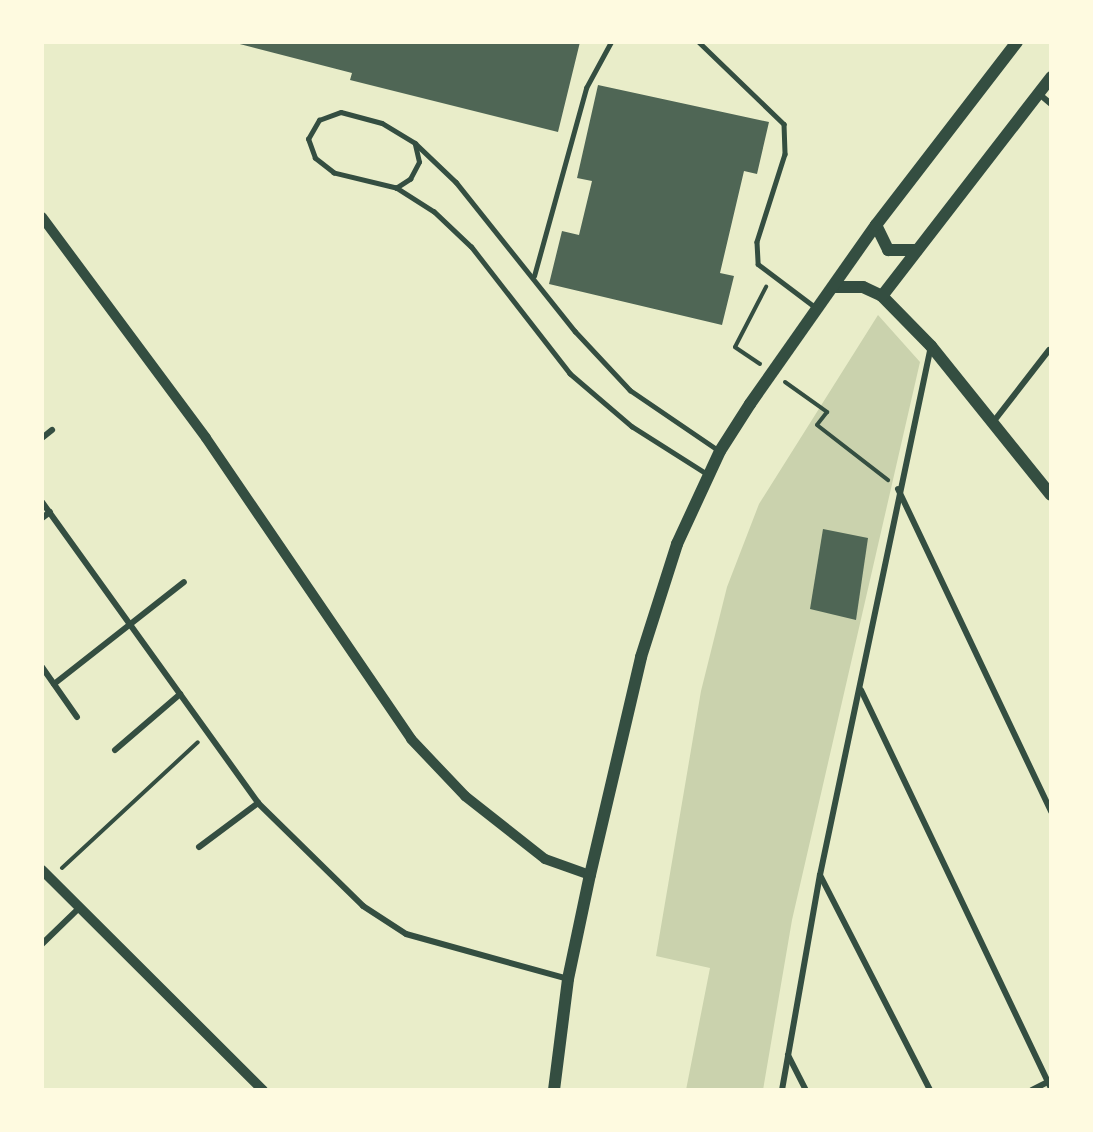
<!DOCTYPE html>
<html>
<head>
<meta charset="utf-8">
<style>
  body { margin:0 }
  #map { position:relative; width:1093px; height:1132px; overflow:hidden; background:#e9edc9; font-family:"Archivo Narrow",sans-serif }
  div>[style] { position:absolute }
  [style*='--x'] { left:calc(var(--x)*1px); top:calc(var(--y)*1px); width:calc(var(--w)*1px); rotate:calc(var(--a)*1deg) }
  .green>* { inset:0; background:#cad2ad }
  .building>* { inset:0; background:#4f6655 }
  .path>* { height:4px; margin:-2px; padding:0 2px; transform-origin:2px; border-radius:2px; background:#344e41 }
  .service>* { height:4.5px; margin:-2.25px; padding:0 2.25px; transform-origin:2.25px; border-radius:2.25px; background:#344e41 }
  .minor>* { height:6px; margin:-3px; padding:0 3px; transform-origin:3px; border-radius:3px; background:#344e41 }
  .tertiary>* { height:10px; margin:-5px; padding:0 5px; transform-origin:5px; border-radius:5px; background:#344e41 }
  .secondary>* { height:12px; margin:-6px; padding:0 6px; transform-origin:6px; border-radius:6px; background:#344e41 }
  span { translate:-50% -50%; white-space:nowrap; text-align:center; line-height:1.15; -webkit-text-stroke:5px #fefae0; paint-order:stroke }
  .frame { position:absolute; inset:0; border:44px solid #fefae0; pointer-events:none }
</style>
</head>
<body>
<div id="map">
  <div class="green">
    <i style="clip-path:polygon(878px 315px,920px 362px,792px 920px,763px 1090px,686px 1090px,710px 968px,656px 956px,701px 691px,727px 587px,759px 504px)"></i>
  </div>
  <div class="building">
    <i style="clip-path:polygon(232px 42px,580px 42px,558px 132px,350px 80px,352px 73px)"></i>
    <i style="clip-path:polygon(598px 85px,769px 122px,757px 174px,744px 171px,720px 273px,734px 276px,722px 325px,549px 284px,562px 231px,579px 235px,592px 181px,577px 178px)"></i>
    <i style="clip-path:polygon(823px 529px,868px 538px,856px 620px,810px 609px)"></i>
  </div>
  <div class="path">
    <i style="--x:760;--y:364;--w:30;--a:-146"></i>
    <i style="--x:735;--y:347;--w:68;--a:-62.7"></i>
    <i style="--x:785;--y:382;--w:52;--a:35.5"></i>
    <i style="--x:827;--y:412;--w:16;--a:128"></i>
    <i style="--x:817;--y:425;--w:90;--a:37.8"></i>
    <i style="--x:62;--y:868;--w:185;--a:-42.8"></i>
  </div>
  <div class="service">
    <i style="--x:699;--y:42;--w:118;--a:44"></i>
    <i style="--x:784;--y:124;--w:30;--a:88"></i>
    <i style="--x:785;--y:154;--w:92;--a:107.7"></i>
    <i style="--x:757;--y:242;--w:22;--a:87"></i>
    <i style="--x:758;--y:264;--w:71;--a:37"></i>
    <i style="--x:396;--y:188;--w:17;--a:-33"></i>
    <i style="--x:410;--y:179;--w:19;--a:-62"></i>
    <i style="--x:419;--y:162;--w:18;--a:-103"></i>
    <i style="--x:534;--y:276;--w:195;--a:-74.5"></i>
    <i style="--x:586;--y:88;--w:52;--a:-61.5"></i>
    <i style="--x:708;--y:475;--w:90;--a:-147.7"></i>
    <i style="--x:632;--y:427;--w:82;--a:-139.5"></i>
    <i style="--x:570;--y:374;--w:161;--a:-127.9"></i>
    <i style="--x:471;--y:247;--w:51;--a:-136.6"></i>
    <i style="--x:434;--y:212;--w:45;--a:-147.7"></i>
    <i style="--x:396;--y:188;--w:64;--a:-166.4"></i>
    <i style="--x:334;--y:173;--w:24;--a:-142"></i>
    <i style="--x:315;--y:158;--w:20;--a:-110"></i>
    <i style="--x:308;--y:139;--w:22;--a:-60"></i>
    <i style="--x:319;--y:120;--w:23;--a:-20"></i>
    <i style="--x:341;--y:112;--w:42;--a:15"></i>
    <i style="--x:382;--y:123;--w:39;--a:31"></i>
    <i style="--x:415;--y:143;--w:57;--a:43.6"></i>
    <i style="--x:456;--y:182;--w:191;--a:51.4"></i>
    <i style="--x:575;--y:331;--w:81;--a:47"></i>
    <i style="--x:630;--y:390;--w:107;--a:34.3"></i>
  </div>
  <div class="minor">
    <i style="--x:1038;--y:93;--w:17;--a:40"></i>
    <i style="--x:994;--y:421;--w:90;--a:-52.2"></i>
    <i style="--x:42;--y:438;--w:13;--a:-39"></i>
    <i style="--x:898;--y:489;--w:357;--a:64.6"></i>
    <i style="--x:42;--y:502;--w:370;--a:54.3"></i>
    <i style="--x:258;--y:803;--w:147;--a:44.4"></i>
    <i style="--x:363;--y:906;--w:51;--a:33.1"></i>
    <i style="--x:406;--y:934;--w:168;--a:15.5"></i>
    <i style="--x:42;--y:518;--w:10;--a:-37"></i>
    <i style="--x:42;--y:667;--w:61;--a:55"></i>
    <i style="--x:54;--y:684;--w:165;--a:-38.1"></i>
    <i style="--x:861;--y:690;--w:441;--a:64.5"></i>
    <i style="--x:115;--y:750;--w:86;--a:-40.7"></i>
    <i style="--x:199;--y:847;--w:74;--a:-36.7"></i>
    <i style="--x:820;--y:875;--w:242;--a:62.9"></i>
    <i style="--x:42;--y:944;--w:53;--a:-44.2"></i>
    <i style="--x:788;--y:1055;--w:39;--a:63"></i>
    <i style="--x:782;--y:1090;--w:218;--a:-80"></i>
    <i style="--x:820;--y:875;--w:541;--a:-78.15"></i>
    <i style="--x:1032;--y:1090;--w:20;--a:-27"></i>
  </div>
  <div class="tertiary">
    <i style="--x:42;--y:217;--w:275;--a:53.4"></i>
    <i style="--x:206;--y:438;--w:364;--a:55.7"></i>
    <i style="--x:411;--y:739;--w:79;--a:46.5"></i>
    <i style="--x:465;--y:796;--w:102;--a:38.2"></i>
    <i style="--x:545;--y:859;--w:48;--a:19.6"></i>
    <i style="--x:42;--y:870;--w:312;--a:44.9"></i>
  </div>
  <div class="secondary">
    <i style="--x:876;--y:225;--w:28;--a:64"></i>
    <i style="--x:888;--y:250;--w:29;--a:0"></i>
    <i style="--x:835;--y:287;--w:28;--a:0"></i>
    <i style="--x:863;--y:287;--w:21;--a:25"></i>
    <i style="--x:882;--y:296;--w:70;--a:45.6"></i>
    <i style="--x:931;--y:346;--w:191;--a:51.2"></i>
    <i style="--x:882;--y:296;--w:277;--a:-52.3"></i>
    <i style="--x:554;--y:1090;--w:112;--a:-82.8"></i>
    <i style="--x:568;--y:979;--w:106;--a:-78.1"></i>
    <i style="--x:590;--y:875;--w:224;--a:-76.8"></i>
    <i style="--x:641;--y:657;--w:119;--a:-72.3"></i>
    <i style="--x:677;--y:544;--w:102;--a:-65.2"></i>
    <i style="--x:720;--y:451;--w:56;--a:-57.4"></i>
    <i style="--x:750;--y:404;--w:219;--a:-54.9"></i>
    <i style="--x:876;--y:225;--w:231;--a:-52.4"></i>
  </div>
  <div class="frame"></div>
</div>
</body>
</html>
